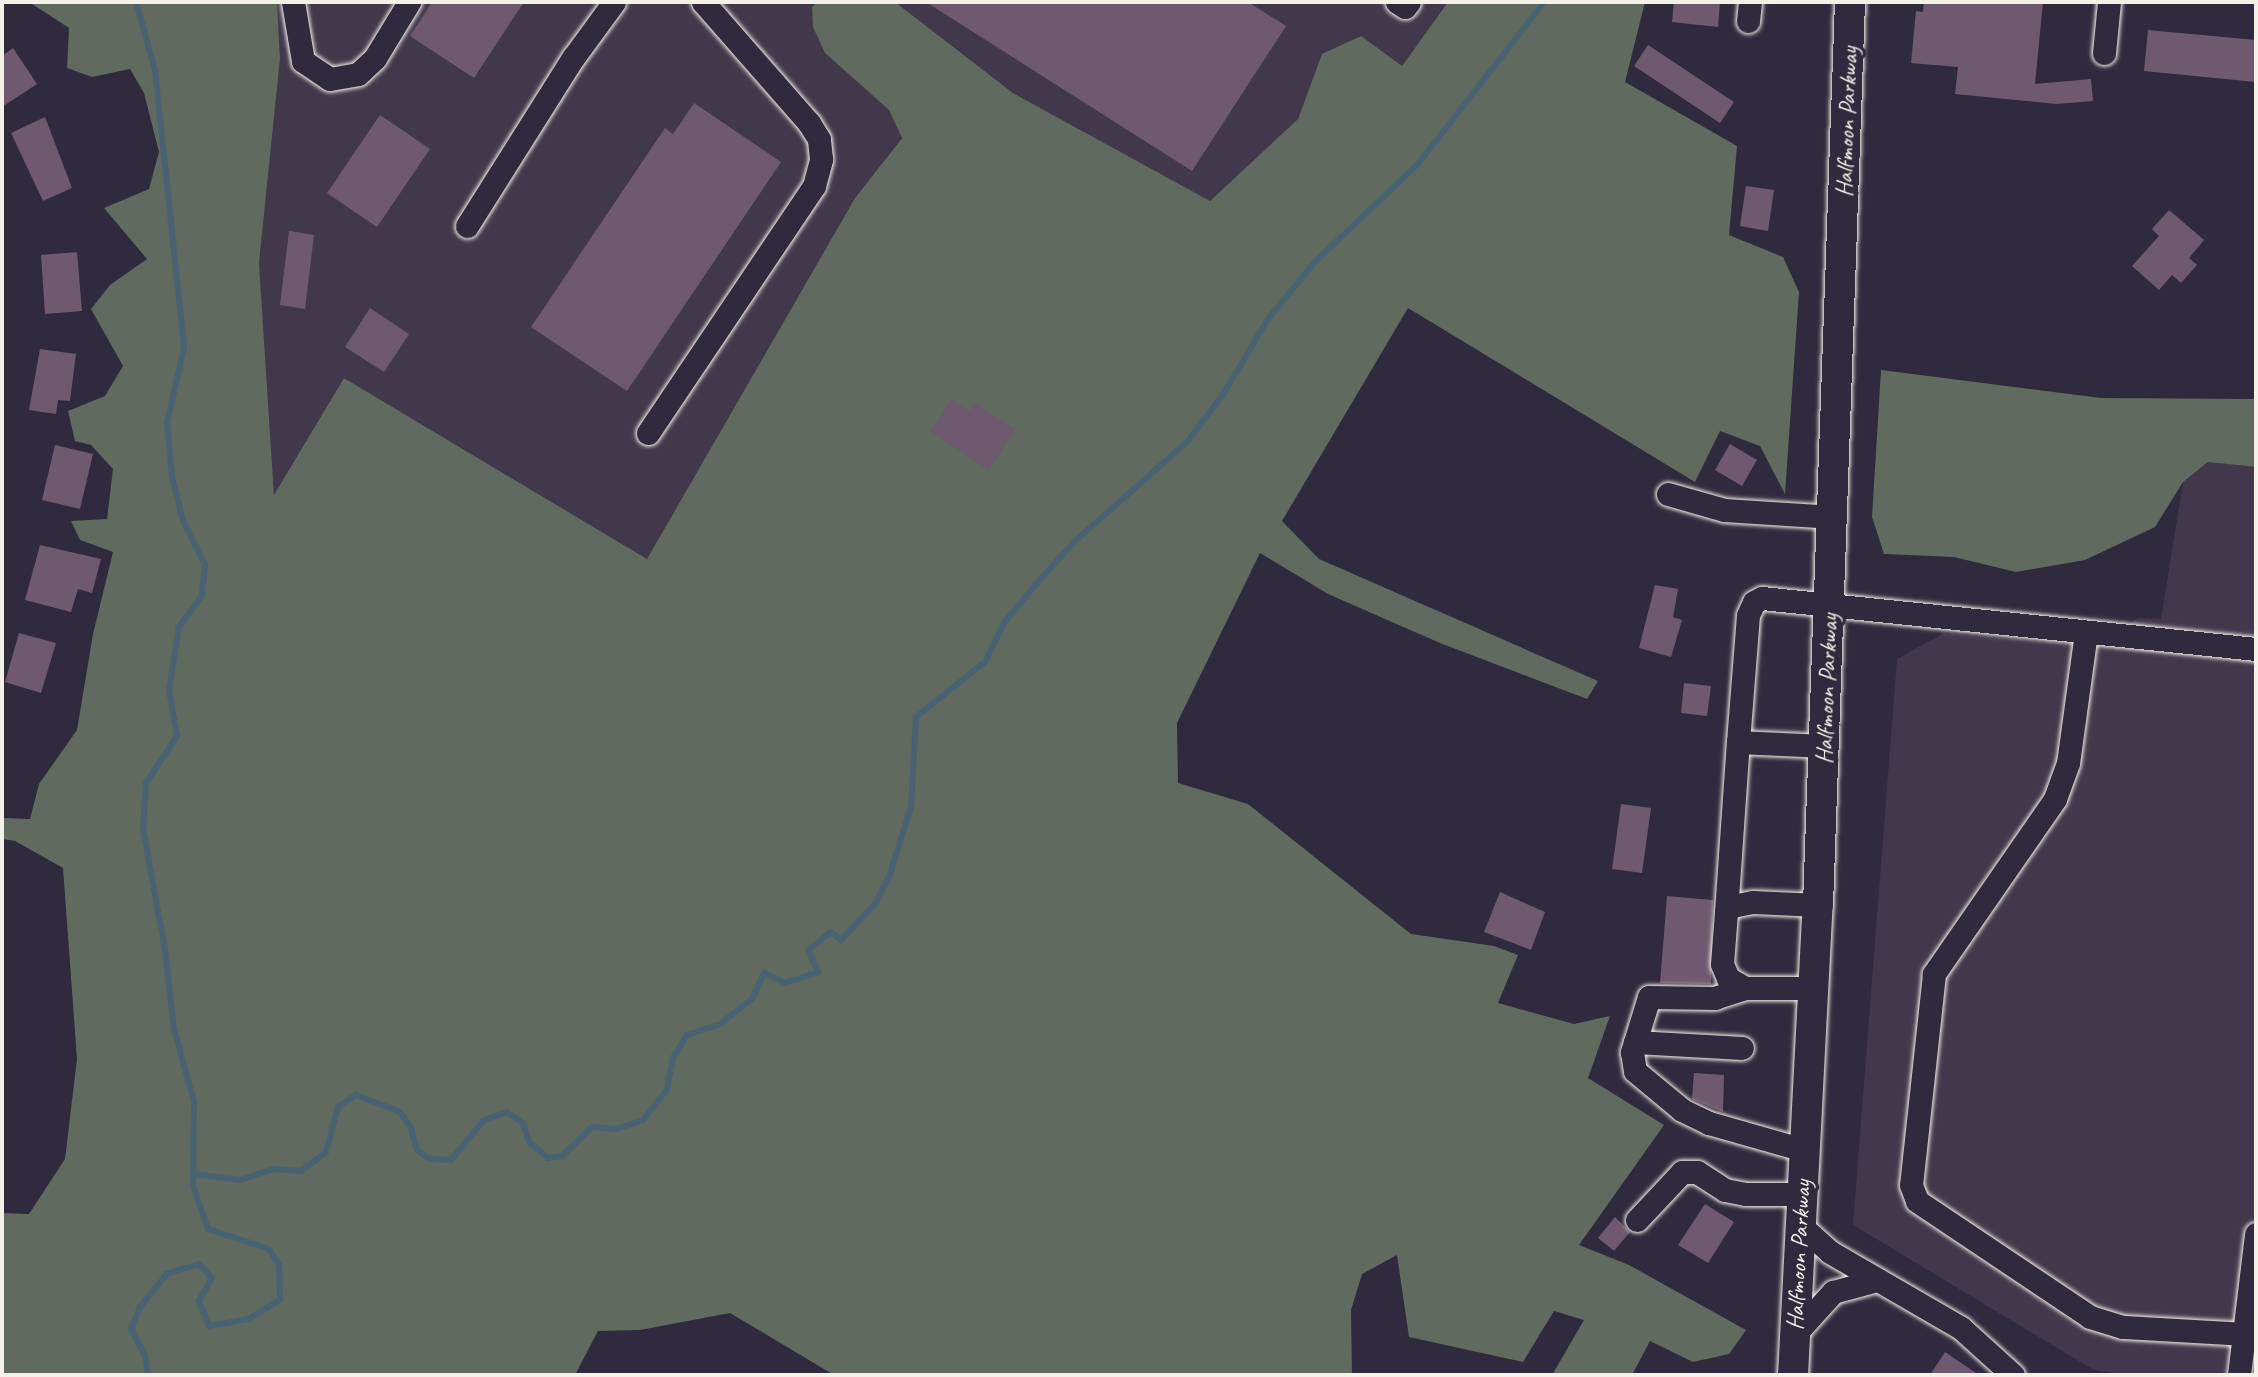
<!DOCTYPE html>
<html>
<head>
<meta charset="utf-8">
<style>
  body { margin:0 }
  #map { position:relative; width:2258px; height:1377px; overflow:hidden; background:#2f2a3d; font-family:Caveat,sans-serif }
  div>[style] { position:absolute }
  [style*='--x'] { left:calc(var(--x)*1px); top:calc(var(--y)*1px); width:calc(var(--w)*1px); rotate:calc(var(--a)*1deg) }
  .built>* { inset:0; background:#42384c }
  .green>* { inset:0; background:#606a5e }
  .stream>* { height:6px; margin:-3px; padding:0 3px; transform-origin:3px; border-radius:3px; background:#4a6373 }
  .building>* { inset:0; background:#6f596f }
  .roads { filter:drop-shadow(0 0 2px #f4f1e8) drop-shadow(0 0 2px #f4f1e8) }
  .minor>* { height:23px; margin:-11.5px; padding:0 11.5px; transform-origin:11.5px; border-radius:11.5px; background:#2f2a3d }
  .major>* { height:30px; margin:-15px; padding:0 15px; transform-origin:15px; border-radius:15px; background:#2f2a3d }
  span { translate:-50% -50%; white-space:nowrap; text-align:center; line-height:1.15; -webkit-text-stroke:7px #2f2a3d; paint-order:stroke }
  .street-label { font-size:24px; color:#f4f1e8 }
  .frame { position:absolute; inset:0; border:4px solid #f4f1e8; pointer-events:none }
</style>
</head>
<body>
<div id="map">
  <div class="built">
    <i style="clip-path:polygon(277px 2px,818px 2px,812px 7px,825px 53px,889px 110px,902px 137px,855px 198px,647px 559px,344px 378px,274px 496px,259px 263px,280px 59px)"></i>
    <i style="clip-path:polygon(895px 2px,1448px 2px,1402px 66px,1322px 54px,1298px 119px,1210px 201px,1013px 93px)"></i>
    <i style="clip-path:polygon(2208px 462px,2256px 467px,2256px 1375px,2127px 1375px,2094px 1370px,1853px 1225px,1897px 659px,1944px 633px,2100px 646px,2138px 618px,2161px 619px,2183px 482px)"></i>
  </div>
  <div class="green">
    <i style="clip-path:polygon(29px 2px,277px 2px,280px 59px,259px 263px,274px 495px,344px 378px,647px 559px,855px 198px,902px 138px,889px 110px,825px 53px,813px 27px,812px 7px,818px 2px,895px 2px,1013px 93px,1210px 201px,1298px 119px,1322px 54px,1361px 36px,1402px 66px,1448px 2px,1645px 2px,1625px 82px,1737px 146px,1729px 235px,1783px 257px,1799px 292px,1785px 494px,1760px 446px,1720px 431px,1695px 482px,1408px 308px,1282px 521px,1319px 559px,1598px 681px,1587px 699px,1440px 643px,1328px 594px,1260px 553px,1177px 723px,1178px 783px,1248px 804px,1411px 934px,1494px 946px,1518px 955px,1498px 1003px,1574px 1024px,1610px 1016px,1588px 1078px,1664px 1125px,1579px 1245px,1629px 1265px,1746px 1330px,1729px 1354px,1693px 1362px,1650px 1341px,1632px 1375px,1552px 1375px,1584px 1320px,1554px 1311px,1523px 1362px,1409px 1337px,1397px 1255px,1362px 1274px,1351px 1310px,1352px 1375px,834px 1375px,730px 1313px,640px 1330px,598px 1331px,575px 1375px,2px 1375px,2px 1213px,29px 1214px,65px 1159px,77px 1059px,63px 868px,15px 841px,2px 839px,2px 818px,30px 819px,39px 784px,77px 730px,93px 634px,113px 552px,80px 540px,71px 521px,107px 519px,113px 469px,91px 445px,75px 441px,68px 411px,105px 396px,123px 366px,91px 309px,110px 285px,147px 259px,104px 208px,149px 189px,159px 152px,144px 93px,130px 69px,92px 77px,67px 68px,69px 28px)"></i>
    <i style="clip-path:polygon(1881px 370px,2101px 398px,2256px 399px,2256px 467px,2208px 462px,2183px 482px,2155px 527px,2085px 560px,2016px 572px,1954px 557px,1884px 554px,1872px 517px)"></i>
  </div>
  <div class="stream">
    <i style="--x:136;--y:2;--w:71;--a:74.4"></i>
    <i style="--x:155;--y:70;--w:280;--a:84"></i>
    <i style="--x:184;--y:348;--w:77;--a:102.8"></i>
    <i style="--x:167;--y:423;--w:53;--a:84.6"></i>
    <i style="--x:172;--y:476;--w:46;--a:76.3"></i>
    <i style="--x:183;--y:521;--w:49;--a:63.4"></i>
    <i style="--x:205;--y:565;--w:31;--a:96"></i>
    <i style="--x:202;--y:596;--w:39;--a:127"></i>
    <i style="--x:179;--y:627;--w:64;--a:99"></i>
    <i style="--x:169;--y:690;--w:47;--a:80.1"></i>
    <i style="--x:177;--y:736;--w:56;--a:123.4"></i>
    <i style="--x:146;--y:783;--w:46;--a:93.7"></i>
    <i style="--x:143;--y:829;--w:123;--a:79.7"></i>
    <i style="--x:165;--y:950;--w:80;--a:83.5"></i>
    <i style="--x:174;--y:1029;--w:75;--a:74.5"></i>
    <i style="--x:194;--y:1101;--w:85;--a:90.7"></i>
    <i style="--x:193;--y:1186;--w:46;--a:70.8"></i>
    <i style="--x:208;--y:1229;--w:64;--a:18.2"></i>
    <i style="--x:269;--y:1249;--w:19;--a:58"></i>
    <i style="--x:279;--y:1265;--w:35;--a:88"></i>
    <i style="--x:280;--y:1300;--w:37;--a:149"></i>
    <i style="--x:248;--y:1319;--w:40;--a:170"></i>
    <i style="--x:209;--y:1326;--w:27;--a:-112"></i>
    <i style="--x:199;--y:1301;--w:26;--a:-61"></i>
    <i style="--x:212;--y:1278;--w:19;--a:-133"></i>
    <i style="--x:199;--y:1264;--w:34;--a:163"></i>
    <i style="--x:167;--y:1274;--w:43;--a:129.3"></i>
    <i style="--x:140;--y:1307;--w:24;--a:112"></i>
    <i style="--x:131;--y:1329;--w:30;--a:62"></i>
    <i style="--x:145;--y:1355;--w:20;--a:81"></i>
    <i style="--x:193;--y:1174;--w:47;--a:7.3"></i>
    <i style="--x:240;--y:1180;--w:35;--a:-18"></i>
    <i style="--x:273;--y:1169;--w:28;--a:4"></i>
    <i style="--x:301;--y:1171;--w:31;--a:-37"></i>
    <i style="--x:326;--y:1152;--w:47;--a:-75.1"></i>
    <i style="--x:338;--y:1107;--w:22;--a:-34"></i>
    <i style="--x:356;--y:1095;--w:47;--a:21.1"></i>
    <i style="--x:400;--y:1112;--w:19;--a:55"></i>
    <i style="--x:411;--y:1128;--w:23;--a:75"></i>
    <i style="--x:417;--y:1150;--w:16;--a:35"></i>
    <i style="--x:430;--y:1159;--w:21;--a:3"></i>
    <i style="--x:451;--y:1160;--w:52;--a:-50.5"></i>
    <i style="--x:484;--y:1120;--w:24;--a:-19"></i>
    <i style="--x:507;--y:1112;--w:19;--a:35"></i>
    <i style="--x:523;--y:1123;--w:20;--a:72"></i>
    <i style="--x:529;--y:1142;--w:25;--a:40"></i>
    <i style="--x:548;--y:1158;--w:14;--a:-8"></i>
    <i style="--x:562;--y:1156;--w:42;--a:-44"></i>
    <i style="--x:592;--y:1127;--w:24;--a:5"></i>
    <i style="--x:616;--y:1129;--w:28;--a:-18"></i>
    <i style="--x:643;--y:1120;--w:39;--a:-52"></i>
    <i style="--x:667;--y:1089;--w:32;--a:-79"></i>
    <i style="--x:673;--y:1058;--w:27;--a:-59"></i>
    <i style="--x:687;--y:1035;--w:35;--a:-18"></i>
    <i style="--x:720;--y:1024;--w:41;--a:-38"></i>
    <i style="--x:752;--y:999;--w:29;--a:-65"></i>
    <i style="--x:764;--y:973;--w:23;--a:25"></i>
    <i style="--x:785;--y:983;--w:35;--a:-18"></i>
    <i style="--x:818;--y:972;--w:24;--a:-114"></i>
    <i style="--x:808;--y:950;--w:29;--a:-38"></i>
    <i style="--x:831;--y:932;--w:13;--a:39"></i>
    <i style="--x:841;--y:940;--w:50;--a:-46.6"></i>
    <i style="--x:875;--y:904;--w:34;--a:-63"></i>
    <i style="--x:890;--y:874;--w:70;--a:-72.6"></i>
    <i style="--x:911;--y:807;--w:90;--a:-86.8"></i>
    <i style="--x:916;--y:717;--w:88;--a:-38.6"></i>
    <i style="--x:985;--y:662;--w:43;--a:-64"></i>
    <i style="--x:1004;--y:623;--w:52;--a:-50.5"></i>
    <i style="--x:1037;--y:583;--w:55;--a:-47.9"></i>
    <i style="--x:1074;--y:542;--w:151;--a:-41.5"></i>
    <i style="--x:1187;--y:442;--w:61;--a:-52.9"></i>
    <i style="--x:1224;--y:393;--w:86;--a:-59.3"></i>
    <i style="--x:1268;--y:319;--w:72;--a:-50.6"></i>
    <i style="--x:1314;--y:263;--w:144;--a:-43.6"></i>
    <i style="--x:1418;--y:164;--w:205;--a:-52.1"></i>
  </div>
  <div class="building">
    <i style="clip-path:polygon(432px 2px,524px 2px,474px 78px,410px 36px)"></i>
    <i style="clip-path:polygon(926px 2px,1248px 2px,1286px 26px,1192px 171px)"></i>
    <i style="clip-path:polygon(1674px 2px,1720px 2px,1718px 27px,1672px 22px)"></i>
    <i style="clip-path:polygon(1924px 2px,2043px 2px,2035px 84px,2091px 79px,2093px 101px,2057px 104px,1955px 94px,1958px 67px,1911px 63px,1916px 11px,1923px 12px)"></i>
    <i style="clip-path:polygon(2148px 30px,2256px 40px,2256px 82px,2144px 71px)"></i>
    <i style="clip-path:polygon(1648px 45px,1734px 102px,1720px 123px,1634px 66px)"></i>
    <i style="clip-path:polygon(13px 48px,37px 84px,2px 107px,2px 56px)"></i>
    <i style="clip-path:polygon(694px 103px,781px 162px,627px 391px,531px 327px,665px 128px,673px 134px)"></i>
    <i style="clip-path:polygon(380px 115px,430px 149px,377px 227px,327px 193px)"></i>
    <i style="clip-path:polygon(45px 117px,72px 188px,43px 201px,11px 133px)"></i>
    <i style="clip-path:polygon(1746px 186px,1774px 190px,1768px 231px,1740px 226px)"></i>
    <i style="clip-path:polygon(2169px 210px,2204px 240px,2189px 258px,2197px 265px,2181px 283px,2172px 275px,2159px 290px,2132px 266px,2159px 236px,2152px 229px)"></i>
    <i style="clip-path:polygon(289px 231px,314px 235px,305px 309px,280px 305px)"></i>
    <i style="clip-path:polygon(77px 252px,82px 311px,45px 314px,41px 255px)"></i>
    <i style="clip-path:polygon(370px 308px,409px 334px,384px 372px,345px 347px)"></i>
    <i style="clip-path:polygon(40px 349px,76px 354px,70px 401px,58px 400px,56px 414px,29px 410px)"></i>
    <i style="clip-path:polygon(951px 399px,970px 411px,975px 403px,1015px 429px,989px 470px,930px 432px)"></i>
    <i style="clip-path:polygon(1730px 444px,1757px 460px,1742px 486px,1715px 470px)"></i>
    <i style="clip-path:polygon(55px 445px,93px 454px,80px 509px,42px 500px)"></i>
    <i style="clip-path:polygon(40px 545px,101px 559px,92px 593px,78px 589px,71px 612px,25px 600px)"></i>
    <i style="clip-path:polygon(1655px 585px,1678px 589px,1673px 617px,1682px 620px,1671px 657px,1639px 648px)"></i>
    <i style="clip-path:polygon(19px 633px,56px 643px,41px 693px,5px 682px)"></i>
    <i style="clip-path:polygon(1684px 683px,1711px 686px,1707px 716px,1681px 713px)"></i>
    <i style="clip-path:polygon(1621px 804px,1651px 808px,1642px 873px,1612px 869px)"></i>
    <i style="clip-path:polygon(1500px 892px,1545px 912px,1531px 950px,1484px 932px)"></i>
    <i style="clip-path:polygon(1667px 896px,1713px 900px,1711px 984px,1660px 983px)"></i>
    <i style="clip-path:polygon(1694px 1073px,1724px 1075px,1723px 1112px,1692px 1099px)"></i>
    <i style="clip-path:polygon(1705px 1204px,1734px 1222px,1708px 1263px,1678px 1245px)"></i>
    <i style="clip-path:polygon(1615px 1217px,1630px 1232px,1614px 1251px,1598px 1238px)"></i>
    <i style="clip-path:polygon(1945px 1352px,1979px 1375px,1930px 1375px)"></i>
  </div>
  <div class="roads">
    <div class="minor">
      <i style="--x:293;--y:2;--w:60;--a:80.4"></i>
      <i style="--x:303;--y:61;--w:32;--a:34"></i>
      <i style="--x:330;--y:79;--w:28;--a:-10"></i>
      <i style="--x:358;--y:74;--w:23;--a:-43"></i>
      <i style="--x:375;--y:58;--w:66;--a:-58.7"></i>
      <i style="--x:1397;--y:2;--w:9;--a:32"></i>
      <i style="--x:1405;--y:7;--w:6;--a:-51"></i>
      <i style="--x:1748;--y:21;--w:19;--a:-84"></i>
      <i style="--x:2104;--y:53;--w:51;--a:-84.4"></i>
      <i style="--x:467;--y:226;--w:199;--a:-57.8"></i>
      <i style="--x:573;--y:58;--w:69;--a:-53.8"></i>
      <i style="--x:648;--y:433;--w:298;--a:-56.1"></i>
      <i style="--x:814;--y:186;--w:28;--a:-75"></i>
      <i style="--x:821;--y:159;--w:20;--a:-96"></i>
      <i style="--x:819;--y:139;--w:19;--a:-122"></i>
      <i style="--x:809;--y:123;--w:161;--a:-131.2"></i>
      <i style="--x:1668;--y:494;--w:58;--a:15.9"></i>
      <i style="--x:1724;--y:510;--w:110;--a:3.6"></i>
      <i style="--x:2086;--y:632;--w:132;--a:97.8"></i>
      <i style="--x:2068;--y:763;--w:38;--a:110"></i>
      <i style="--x:2055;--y:799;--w:213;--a:124.7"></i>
      <i style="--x:1934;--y:974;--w:212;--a:96.2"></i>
      <i style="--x:1911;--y:1185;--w:17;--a:69"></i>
      <i style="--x:1917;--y:1201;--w:208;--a:33.8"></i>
      <i style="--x:2090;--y:1317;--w:34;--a:17"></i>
      <i style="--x:2123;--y:1327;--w:120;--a:3.3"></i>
      <i style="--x:1738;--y:742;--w:127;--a:-85.5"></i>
      <i style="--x:1748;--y:615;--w:14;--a:-65"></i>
      <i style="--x:1754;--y:602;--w:9;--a:-27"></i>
      <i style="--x:1762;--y:598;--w:497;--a:5.9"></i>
      <i style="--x:1726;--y:912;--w:170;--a:-86"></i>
      <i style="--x:1738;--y:742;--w:86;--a:2.7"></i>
      <i style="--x:1745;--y:988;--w:32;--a:162"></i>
      <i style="--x:1715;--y:998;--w:66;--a:-179.1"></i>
      <i style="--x:1649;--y:997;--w:58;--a:107.2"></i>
      <i style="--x:1632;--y:1052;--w:19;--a:81"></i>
      <i style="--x:1635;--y:1071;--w:61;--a:39.7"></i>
      <i style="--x:1682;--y:1110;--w:30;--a:26"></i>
      <i style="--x:1709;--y:1123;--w:99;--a:15.9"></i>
      <i style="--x:1813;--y:988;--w:68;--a:180"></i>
      <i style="--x:1745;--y:988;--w:20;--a:-150"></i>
      <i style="--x:1728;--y:978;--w:15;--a:-113"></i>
      <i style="--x:1722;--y:964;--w:52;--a:-85.6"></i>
      <i style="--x:1726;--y:912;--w:8;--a:-45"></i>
      <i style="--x:1732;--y:906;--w:21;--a:-11"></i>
      <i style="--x:1753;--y:902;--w:65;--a:2.6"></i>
      <i style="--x:1635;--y:1042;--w:107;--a:3.2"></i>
      <i style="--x:1637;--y:1220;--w:66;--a:-46.8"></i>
      <i style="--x:1682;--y:1172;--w:15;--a:0"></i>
      <i style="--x:1697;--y:1172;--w:33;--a:33"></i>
      <i style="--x:1725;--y:1190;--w:21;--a:11"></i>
      <i style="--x:1746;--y:1194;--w:56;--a:0"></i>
      <i style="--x:1800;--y:1225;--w:40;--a:42"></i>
      <i style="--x:1830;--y:1252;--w:151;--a:30.1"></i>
      <i style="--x:1961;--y:1328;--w:70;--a:42.1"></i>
      <i style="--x:1795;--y:1334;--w:57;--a:-47.9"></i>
      <i style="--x:1833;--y:1292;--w:46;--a:-15.3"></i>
      <i style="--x:2239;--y:1375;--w:142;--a:-83.1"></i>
    </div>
    <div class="major">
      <i style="--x:1793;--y:1375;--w:471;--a:-87"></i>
      <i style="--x:1818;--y:905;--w:904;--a:-87.97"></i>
    </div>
  </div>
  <div class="street-label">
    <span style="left:1847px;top:122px;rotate:-88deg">Halfmoon Parkway</span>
    <span style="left:1827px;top:689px;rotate:-88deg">Halfmoon Parkway</span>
    <span style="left:1799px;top:1255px;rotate:-87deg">Halfmoon Parkway</span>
  </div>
  <div class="frame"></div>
</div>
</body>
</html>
